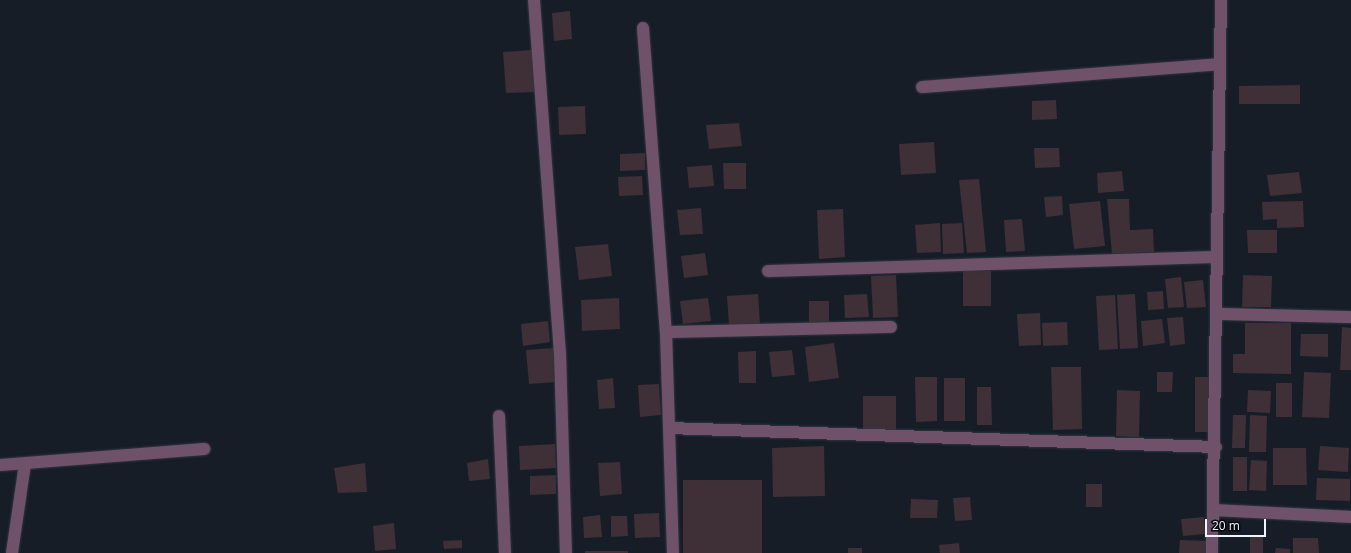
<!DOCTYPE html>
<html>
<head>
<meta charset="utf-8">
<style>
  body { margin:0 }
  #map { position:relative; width:1351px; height:553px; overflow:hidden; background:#161d27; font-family:"Open Sans",sans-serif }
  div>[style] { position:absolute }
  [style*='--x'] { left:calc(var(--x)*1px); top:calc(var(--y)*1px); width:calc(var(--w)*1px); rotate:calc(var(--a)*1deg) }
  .building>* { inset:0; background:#3e3036 }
  .roads { filter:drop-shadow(0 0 1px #303741) drop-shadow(0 0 1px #303741) }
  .minor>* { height:12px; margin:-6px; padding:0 6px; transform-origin:6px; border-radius:6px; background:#70516a }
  span { translate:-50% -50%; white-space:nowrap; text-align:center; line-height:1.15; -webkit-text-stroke:4px #05070c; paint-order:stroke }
  .scale { position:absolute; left:1205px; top:519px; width:61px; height:18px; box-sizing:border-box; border:2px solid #f0f5fc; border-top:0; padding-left:5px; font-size:12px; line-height:14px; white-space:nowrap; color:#f0f5fc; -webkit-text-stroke:3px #05070c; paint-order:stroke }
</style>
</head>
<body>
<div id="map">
  <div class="building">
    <i style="clip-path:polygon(570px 11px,572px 39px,554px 41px,552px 13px)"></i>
    <i style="clip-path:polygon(532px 50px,535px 92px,506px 93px,503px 52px)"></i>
    <i style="clip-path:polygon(1300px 85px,1300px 104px,1239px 104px,1239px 86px)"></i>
    <i style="clip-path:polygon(1056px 100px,1057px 119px,1032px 120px,1032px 101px)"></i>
    <i style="clip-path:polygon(585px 106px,586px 134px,559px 135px,558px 107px)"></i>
    <i style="clip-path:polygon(739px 123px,742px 146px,709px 149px,706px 125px)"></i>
    <i style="clip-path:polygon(934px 142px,936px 173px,901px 175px,899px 144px)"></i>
    <i style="clip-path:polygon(1034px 148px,1059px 148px,1060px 167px,1035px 168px)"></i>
    <i style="clip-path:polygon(645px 153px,645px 170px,620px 171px,620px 154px)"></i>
    <i style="clip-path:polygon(723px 163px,746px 163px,746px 189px,724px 189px)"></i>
    <i style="clip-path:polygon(712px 165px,714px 186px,689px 188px,687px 167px)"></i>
    <i style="clip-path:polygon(1122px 171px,1124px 191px,1098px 193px,1097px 173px)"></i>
    <i style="clip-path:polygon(1299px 172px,1302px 193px,1270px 196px,1267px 175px)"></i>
    <i style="clip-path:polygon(642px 176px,643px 195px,619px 196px,618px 177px)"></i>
    <i style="clip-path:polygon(979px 179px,986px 252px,967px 253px,959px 180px)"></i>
    <i style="clip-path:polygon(1062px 196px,1063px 215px,1046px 217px,1044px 197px)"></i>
    <i style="clip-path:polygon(1107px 199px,1129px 199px,1130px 230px,1153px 229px,1154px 252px,1112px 254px)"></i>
    <i style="clip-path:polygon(1100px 201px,1105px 246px,1074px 249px,1069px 204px)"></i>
    <i style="clip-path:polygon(1303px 201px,1304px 227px,1277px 228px,1277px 219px,1263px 220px,1262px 202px)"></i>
    <i style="clip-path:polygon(701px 208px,703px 234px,680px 235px,677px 210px)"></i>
    <i style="clip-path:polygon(843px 209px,845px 257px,819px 259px,817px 210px)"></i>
    <i style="clip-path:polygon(1022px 219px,1025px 251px,1006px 252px,1004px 220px)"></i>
    <i style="clip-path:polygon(940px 223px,941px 252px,917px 253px,915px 225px)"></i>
    <i style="clip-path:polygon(962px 223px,964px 253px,943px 254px,942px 224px)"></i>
    <i style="clip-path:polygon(1247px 230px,1277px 230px,1277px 253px,1248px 253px)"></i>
    <i style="clip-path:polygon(608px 244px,612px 276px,579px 280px,575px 247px)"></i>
    <i style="clip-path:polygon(705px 253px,708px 275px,684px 278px,681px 256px)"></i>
    <i style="clip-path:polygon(963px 271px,991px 271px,991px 306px,963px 306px)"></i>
    <i style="clip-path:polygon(896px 275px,898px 317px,873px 318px,871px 276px)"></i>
    <i style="clip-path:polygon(1243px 275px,1272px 276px,1271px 307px,1242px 307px)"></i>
    <i style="clip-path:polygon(1181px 277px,1184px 307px,1168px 308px,1165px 279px)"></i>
    <i style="clip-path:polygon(1203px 280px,1206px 307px,1187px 308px,1184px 282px)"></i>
    <i style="clip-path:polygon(1163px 291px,1164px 309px,1148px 310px,1147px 292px)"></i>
    <i style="clip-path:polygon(758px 294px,760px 324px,729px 326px,727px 296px)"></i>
    <i style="clip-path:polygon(867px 294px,869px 317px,845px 318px,844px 295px)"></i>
    <i style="clip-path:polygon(1135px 294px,1138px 348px,1120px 349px,1117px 295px)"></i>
    <i style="clip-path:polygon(1115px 295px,1118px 349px,1099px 350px,1096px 296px)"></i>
    <i style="clip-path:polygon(619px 298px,620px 329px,582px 331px,581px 300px)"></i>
    <i style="clip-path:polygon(708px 298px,711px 321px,683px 324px,680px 301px)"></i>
    <i style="clip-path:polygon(809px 301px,829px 301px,829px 322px,809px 322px)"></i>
    <i style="clip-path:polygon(1040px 313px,1041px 345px,1019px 346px,1017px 314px)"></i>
    <i style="clip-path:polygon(1183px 317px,1185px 344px,1170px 346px,1167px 318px)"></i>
    <i style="clip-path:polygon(1162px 319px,1165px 343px,1143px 346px,1141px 321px)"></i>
    <i style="clip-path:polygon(548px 321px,550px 342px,523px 346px,521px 324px)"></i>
    <i style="clip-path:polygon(1067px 322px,1068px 345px,1043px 346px,1042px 323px)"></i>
    <i style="clip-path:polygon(1245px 323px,1291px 323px,1291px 374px,1233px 373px,1233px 354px,1245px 354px)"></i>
    <i style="clip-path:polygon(1342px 327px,1351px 328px,1351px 370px,1340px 370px)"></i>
    <i style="clip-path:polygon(1301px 334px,1328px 334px,1328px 357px,1300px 356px)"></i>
    <i style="clip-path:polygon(834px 343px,839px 378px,809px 382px,805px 347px)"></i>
    <i style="clip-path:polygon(554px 348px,557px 382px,529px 384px,526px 350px)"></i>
    <i style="clip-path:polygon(792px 350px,795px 375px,772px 377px,769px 352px)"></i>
    <i style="clip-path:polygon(756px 351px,756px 383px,739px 383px,738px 352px)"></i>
    <i style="clip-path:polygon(1051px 367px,1081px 367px,1082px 429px,1053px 430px)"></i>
    <i style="clip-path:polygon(1157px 372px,1173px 372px,1172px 392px,1157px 392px)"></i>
    <i style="clip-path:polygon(1304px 372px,1331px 373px,1329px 418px,1302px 417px)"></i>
    <i style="clip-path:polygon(915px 377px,937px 377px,937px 421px,916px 422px)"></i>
    <i style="clip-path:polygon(1195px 377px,1213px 377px,1213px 432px,1195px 432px)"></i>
    <i style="clip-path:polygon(613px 378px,615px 408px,599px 409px,597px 380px)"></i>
    <i style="clip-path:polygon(944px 378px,965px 378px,965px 421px,944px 421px)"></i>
    <i style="clip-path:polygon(1276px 383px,1292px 383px,1292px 417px,1276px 417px)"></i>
    <i style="clip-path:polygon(659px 384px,661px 415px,640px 417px,638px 385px)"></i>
    <i style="clip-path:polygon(977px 387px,991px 387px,992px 425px,977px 425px)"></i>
    <i style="clip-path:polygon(1117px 390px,1140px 391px,1139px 437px,1116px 436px)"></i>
    <i style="clip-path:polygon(1248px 390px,1271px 391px,1270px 413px,1247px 412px)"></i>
    <i style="clip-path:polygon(863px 396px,896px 396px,896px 430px,863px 429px)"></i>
    <i style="clip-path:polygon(1233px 415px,1246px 415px,1245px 448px,1232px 448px)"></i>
    <i style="clip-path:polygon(1250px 415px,1267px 416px,1266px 452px,1249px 452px)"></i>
    <i style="clip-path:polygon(555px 444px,556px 468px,520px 470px,519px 446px)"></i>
    <i style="clip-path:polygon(824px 446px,825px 496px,773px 497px,772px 448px)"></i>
    <i style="clip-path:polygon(1320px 446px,1349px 448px,1348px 472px,1318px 470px)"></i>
    <i style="clip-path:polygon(1273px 448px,1306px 448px,1307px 485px,1273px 485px)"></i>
    <i style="clip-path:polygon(1233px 457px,1247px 457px,1247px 491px,1233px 491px)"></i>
    <i style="clip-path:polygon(488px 459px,490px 479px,469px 481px,467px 463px)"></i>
    <i style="clip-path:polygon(1251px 460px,1267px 461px,1266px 491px,1249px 490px)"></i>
    <i style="clip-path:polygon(620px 462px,622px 494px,600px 496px,598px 463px)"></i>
    <i style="clip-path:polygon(365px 463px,367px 492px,338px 493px,334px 468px)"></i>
    <i style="clip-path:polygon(556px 475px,556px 494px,530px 495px,530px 476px)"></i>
    <i style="clip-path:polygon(1317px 478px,1350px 479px,1350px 501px,1316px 500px)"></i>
    <i style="clip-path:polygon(683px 480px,762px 480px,762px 553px,683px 553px)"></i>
    <i style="clip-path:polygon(1086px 484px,1102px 484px,1102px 507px,1086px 507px)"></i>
    <i style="clip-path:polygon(970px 497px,972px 520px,955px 521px,953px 498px)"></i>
    <i style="clip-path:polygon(911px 499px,938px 500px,937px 518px,910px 518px)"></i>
    <i style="clip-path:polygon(659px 513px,660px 537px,635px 538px,634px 514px)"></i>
    <i style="clip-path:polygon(600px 515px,602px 537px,584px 538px,583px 517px)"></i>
    <i style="clip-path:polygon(611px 516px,627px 516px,628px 536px,611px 537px)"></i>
    <i style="clip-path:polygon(1204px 517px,1205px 534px,1183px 536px,1181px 519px)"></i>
    <i style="clip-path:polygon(394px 523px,396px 549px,375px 551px,373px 526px)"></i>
    <i style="clip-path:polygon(1250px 537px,1263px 537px,1263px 553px,1250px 553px)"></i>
    <i style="clip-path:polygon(1293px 538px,1318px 538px,1319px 553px,1293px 553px)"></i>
    <i style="clip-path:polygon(462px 540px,462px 548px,444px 549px,443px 541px)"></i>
    <i style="clip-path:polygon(1180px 540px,1208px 541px,1208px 553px,1179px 553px)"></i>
    <i style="clip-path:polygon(959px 543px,960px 553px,940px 553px,939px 545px)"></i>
    <i style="clip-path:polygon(848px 548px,862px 548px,862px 553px,848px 553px)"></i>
    <i style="clip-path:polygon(1276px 548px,1290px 549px,1290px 553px,1275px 553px)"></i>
    <i style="clip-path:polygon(585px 551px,628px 551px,628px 553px,585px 553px)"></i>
  </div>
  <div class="roads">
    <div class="minor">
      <i style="--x:534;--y:0;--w:354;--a:85.8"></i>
      <i style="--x:560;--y:353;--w:200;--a:88.3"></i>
      <i style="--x:643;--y:28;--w:305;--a:85.7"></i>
      <i style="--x:666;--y:332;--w:221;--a:88.2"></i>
      <i style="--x:922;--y:87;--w:298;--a:-4.4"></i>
      <i style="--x:768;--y:271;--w:448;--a:-1.8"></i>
      <i style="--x:1217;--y:314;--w:134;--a:1.3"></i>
      <i style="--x:666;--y:332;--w:225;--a:-1.3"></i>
      <i style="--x:499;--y:416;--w:137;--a:87.5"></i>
      <i style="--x:669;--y:428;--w:547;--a:1.99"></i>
      <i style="--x:0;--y:465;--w:205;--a:-4.5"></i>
      <i style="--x:1215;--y:510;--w:136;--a:2.9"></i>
      <i style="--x:12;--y:553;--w:90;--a:-81.7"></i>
      <i style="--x:1212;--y:553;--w:553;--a:-89.07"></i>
    </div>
  </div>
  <div class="scale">20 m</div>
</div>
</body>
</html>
